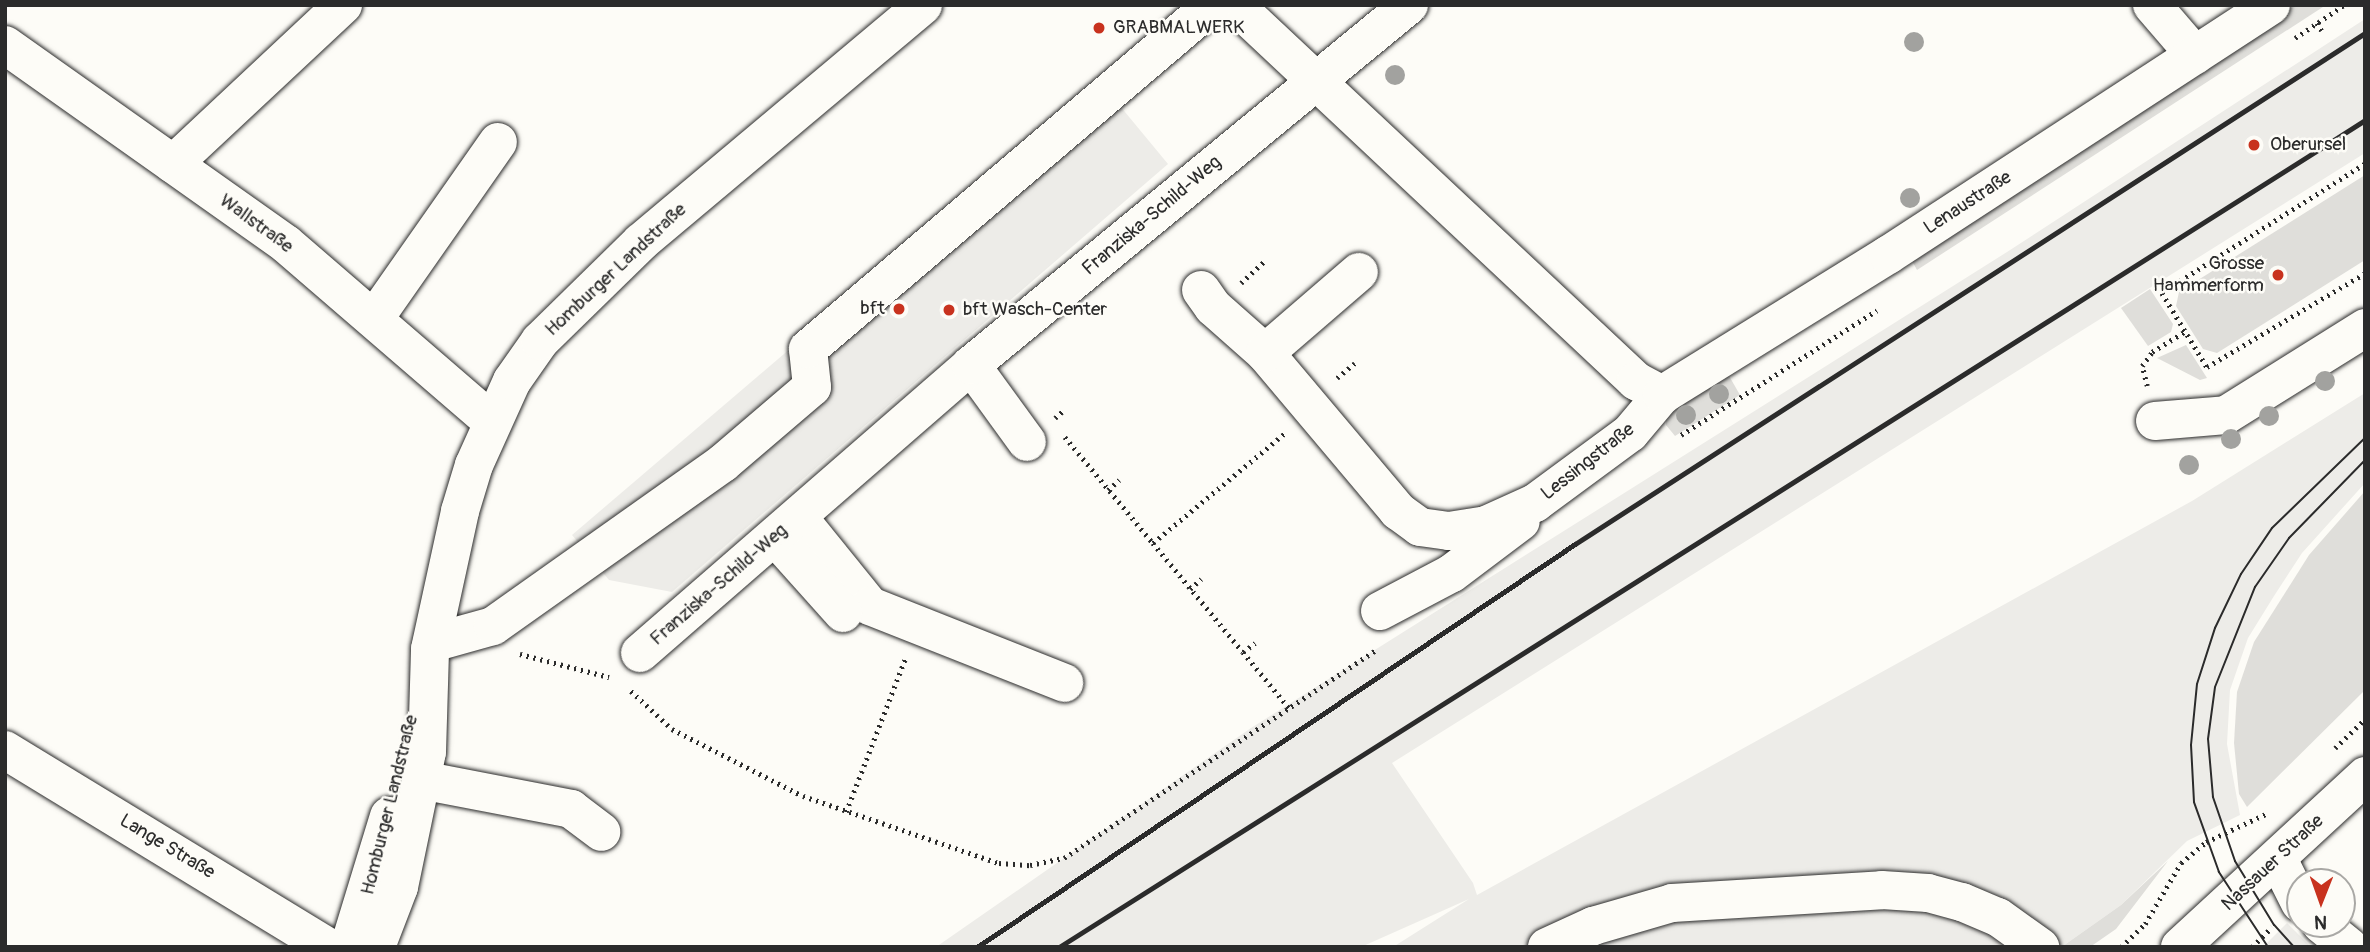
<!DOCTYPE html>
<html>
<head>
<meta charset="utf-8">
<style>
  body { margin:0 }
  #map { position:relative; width:2370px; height:952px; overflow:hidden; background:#fdfcf7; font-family:Pangolin,sans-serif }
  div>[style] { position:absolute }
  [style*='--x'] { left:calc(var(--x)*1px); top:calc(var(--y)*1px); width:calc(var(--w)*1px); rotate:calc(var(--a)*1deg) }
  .built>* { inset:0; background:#edece8 }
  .green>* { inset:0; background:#dfdeda }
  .path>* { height:4.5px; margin-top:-2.25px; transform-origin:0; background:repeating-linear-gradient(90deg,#2b2b2b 0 2px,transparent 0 7px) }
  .roads { filter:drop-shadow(0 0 2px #2b2b2b) drop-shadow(0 0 2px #2b2b2b) }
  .minor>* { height:38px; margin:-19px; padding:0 19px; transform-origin:19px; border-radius:19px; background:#fdfcf7 }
  .major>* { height:38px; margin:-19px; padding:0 19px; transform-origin:19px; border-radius:19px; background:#fdfcf7 }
  .tram>* { height:2px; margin:-1px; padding:0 1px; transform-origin:1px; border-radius:1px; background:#2b2b2b }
  .rail>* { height:5px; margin:-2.5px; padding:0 2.5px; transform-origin:2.5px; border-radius:2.5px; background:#2b2b2b }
  .trees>* { width:20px; height:20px; margin:-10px; border-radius:50%; background:#a2a29f }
  .dots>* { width:19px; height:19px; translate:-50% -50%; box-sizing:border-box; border:4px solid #fdfcf7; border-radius:50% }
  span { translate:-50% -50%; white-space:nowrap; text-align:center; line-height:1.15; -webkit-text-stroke:5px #fdfcf7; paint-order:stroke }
  .poi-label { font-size:19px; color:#2b2b2b }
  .left { translate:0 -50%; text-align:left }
  .right { translate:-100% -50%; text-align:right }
  .street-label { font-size:19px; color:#2b2b2b }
  .frame { position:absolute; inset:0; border:7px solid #2b2b2b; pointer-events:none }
  .north { position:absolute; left:2286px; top:868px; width:70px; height:70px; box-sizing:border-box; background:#fdfcf7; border:2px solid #a9a8a5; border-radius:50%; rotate:181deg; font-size:19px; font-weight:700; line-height:28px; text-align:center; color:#2b2b2b }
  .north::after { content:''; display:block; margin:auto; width:24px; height:32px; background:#c8321e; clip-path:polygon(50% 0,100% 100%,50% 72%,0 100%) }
</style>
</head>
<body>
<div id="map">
  <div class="built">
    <i style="clip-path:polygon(2365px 19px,2365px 153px,1392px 763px,1473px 883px,1477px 895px,2192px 501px,2365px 393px,2365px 483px,2302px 553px,2274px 596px,2248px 638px,2230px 690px,2227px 744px,2240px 815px,2187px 841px,2121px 905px,2063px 946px,1393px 947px,1469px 899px,1361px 947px,936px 947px,1251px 728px,2007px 252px)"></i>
    <i style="clip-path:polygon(1101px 83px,1168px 164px,672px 592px,609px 580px,572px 535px)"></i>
    <i style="clip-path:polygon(2287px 923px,2311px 947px,2263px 947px)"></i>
  </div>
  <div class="green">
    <i style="clip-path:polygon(2296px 5px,2326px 5px,1917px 270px,1910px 257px)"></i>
    <i style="clip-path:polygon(2365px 175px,2365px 260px,2217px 353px,2203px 349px,2176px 306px,2179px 292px)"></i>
    <i style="clip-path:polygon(2150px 289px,2173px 324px,2171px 332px,2148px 346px,2121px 308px)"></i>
    <i style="clip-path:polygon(2186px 345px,2207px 378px,2200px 380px,2157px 358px)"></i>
    <i style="clip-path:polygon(1728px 374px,1740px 395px,1675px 436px,1666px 425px,1666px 410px)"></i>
    <i style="clip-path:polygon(2365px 491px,2365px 690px,2247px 807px,2239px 794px,2234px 743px,2237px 692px,2254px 642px,2309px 555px)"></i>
    <i style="clip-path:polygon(2168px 861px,2116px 929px,2090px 947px,2063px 946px,2121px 905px)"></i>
  </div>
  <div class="path">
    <i style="--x:2317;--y:23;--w:9;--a:58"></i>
    <i style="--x:2295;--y:38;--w:59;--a:-34"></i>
    <i style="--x:2365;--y:164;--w:241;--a:147.6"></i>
    <i style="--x:2162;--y:293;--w:87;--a:58.7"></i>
    <i style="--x:2207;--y:367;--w:184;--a:-30.7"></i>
    <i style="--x:1241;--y:283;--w:34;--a:-43"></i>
    <i style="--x:1337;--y:378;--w:23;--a:-40"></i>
    <i style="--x:2147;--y:386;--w:21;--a:-104"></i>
    <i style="--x:2142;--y:366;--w:17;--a:-54"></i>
    <i style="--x:2152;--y:352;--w:39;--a:-32"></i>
    <i style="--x:1055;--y:418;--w:11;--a:-41"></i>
    <i style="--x:1681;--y:435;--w:232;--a:-32.5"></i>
    <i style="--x:1065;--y:437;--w:138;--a:50.3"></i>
    <i style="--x:1153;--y:543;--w:172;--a:-39.8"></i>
    <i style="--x:1108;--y:490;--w:15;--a:-42"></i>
    <i style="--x:1153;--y:543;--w:141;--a:50.5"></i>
    <i style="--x:1243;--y:652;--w:15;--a:-37"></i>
    <i style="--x:1190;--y:589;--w:15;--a:-42"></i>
    <i style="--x:1243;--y:652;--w:74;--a:50.5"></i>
    <i style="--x:520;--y:654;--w:92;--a:14.5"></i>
    <i style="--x:631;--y:691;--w:56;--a:42.8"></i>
    <i style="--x:672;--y:729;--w:147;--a:27.1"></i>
    <i style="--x:803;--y:796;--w:207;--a:18.9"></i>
    <i style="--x:999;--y:863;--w:31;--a:4"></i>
    <i style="--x:1030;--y:865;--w:35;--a:-12"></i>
    <i style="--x:1064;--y:858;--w:376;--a:-33.7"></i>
    <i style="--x:2335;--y:748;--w:42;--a:-44"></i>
    <i style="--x:846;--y:812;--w:164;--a:-68.9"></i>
    <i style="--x:2121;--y:947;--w:33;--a:-44"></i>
    <i style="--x:2145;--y:924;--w:71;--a:-59.5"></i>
    <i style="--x:2181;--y:863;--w:33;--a:-40"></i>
    <i style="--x:2206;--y:842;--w:66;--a:-25"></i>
    <i style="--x:2252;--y:947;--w:28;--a:-45"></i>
  </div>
  <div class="roads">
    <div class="minor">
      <i style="--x:1235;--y:5;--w:550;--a:43.16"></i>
      <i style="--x:1636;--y:381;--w:30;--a:28"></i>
      <i style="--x:2152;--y:5;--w:66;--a:49.3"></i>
      <i style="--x:5;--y:45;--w:344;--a:35.3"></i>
      <i style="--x:286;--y:244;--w:272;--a:40.8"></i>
      <i style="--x:173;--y:164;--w:233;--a:-43.1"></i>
      <i style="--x:1201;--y:290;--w:21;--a:55"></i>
      <i style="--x:1213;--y:307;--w:69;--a:41.5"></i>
      <i style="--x:1265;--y:353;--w:207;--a:49.9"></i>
      <i style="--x:1398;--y:511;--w:27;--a:36"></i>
      <i style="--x:1420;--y:527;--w:29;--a:8"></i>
      <i style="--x:1449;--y:531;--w:37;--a:-9"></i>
      <i style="--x:1486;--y:525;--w:54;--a:-24.2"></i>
      <i style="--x:1535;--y:503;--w:118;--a:-36.4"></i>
      <i style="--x:1630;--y:433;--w:50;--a:-49.9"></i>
      <i style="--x:1662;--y:395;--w:266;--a:-31.8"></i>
      <i style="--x:1888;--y:255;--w:457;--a:-33.1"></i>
      <i style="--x:374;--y:319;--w:216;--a:-55"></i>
      <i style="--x:1265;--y:353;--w:124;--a:-40.8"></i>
      <i style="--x:971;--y:365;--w:95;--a:54"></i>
      <i style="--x:2155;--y:421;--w:71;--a:-4.8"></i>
      <i style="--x:2226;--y:415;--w:164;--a:-32"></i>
      <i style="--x:798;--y:517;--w:114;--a:51"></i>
      <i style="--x:870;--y:606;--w:209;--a:21.6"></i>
      <i style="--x:775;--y:537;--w:102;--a:48.2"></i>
      <i style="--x:1380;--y:611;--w:81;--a:-27.8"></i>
      <i style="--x:1452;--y:573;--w:86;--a:-37"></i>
      <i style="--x:432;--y:643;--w:63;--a:-15.6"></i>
      <i style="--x:493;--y:626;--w:282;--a:-35.3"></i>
      <i style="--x:723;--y:463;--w:117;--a:-40.5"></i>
      <i style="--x:812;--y:387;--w:38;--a:-96"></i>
      <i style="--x:808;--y:349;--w:531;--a:-40.41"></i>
      <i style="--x:640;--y:653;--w:439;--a:-41"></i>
      <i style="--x:971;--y:365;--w:567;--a:-39.42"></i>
      <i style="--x:5;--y:750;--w:378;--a:31.4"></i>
      <i style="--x:421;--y:780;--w:153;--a:10.9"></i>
      <i style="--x:571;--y:809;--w:38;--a:37"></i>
      <i style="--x:2278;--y:859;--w:49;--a:63.4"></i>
      <i style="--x:2321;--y:924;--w:36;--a:39"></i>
      <i style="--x:1547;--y:947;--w:51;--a:-24.5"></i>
      <i style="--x:1593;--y:926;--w:82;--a:-16.2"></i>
      <i style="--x:1672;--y:903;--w:210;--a:-3.5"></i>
      <i style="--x:1882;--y:890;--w:46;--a:3.7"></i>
      <i style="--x:1928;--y:893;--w:35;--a:15"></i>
      <i style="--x:1962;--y:902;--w:39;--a:23"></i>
      <i style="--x:1998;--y:917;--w:52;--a:35.5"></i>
    </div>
    <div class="major">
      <i style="--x:349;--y:947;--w:137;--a:-73"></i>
      <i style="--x:376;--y:947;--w:64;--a:-69"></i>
      <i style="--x:399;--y:887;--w:138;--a:-78.3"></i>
      <i style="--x:427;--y:752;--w:103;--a:-88.3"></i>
      <i style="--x:430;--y:649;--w:141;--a:-77.7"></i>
      <i style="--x:460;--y:511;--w:48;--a:-73.1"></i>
      <i style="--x:474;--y:465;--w:92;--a:-65.7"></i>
      <i style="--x:512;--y:381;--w:49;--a:-55"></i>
      <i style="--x:540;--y:341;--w:141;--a:-44.4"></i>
      <i style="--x:641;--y:242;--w:368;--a:-40"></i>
      <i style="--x:2180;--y:947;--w:252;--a:-42.7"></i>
    </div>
  </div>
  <div class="tram">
    <i style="--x:2268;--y:947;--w:90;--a:-123.2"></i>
    <i style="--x:2219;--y:872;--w:74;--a:-109.7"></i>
    <i style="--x:2194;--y:802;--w:57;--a:-93"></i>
    <i style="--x:2191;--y:745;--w:61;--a:-84.4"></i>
    <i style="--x:2197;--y:684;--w:59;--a:-72.2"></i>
    <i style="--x:2215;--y:628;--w:60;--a:-64.3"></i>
    <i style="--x:2241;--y:574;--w:55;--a:-56"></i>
    <i style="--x:2272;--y:528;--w:129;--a:-44.1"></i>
    <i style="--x:2294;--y:947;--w:30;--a:-132"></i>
    <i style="--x:2274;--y:925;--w:75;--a:-121.4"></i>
    <i style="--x:2235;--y:861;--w:68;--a:-109"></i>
    <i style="--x:2213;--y:797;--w:58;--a:-94.9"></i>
    <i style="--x:2208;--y:739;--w:52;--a:-82.3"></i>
    <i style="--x:2215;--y:687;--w:108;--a:-68.2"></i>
    <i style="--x:2255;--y:587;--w:60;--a:-55.2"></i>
    <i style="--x:2289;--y:538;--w:109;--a:-45.7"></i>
  </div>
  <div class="rail">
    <i style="--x:977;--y:947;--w:721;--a:-33.98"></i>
    <i style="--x:1575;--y:544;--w:941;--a:-32.9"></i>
    <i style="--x:1059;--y:947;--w:1546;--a:-32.34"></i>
  </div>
  <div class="trees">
    <i style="left:1914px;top:42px"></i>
    <i style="left:1395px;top:75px"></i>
    <i style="left:1910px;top:198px"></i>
    <i style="left:2325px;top:381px"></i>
    <i style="left:1719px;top:394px"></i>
    <i style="left:1686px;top:415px"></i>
    <i style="left:2269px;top:416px"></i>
    <i style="left:2231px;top:439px"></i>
    <i style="left:2189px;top:465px"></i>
  </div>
  <div class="dots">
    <i style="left:1099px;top:28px;background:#c8321e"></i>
    <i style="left:2254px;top:145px;background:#c8321e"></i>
    <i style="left:2278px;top:275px;background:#c8321e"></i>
    <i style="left:899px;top:309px;background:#c8321e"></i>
    <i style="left:949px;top:310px;background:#c8321e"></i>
  </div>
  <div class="poi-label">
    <span class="left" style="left:1113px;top:28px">GRABMALWERK</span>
    <span class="left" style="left:2270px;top:145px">Oberursel</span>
    <span class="right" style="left:2264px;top:275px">Grosse<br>Hammerform</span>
    <span class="right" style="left:885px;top:309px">bft</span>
    <span class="left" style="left:963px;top:310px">bft Wasch-Center</span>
  </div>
  <div class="street-label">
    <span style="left:1968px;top:203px;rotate:-33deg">Lenaustraße</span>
    <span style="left:1152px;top:216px;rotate:-40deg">Franziska-Schild-Weg</span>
    <span style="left:256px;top:224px;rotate:36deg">Wallstraße</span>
    <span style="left:616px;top:270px;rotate:-43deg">Homburger Landstraße</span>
    <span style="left:1588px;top:462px;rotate:-38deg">Lessingstraße</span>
    <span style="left:719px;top:585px;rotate:-41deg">Franziska-Schild-Weg</span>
    <span style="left:390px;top:805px;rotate:-76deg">Homburger Landstraße</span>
    <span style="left:167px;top:847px;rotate:31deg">Lange Straße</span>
    <span style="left:2273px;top:863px;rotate:-43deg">Nassauer Straße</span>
  </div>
  <div class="frame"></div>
  <div class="north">N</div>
</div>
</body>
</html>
